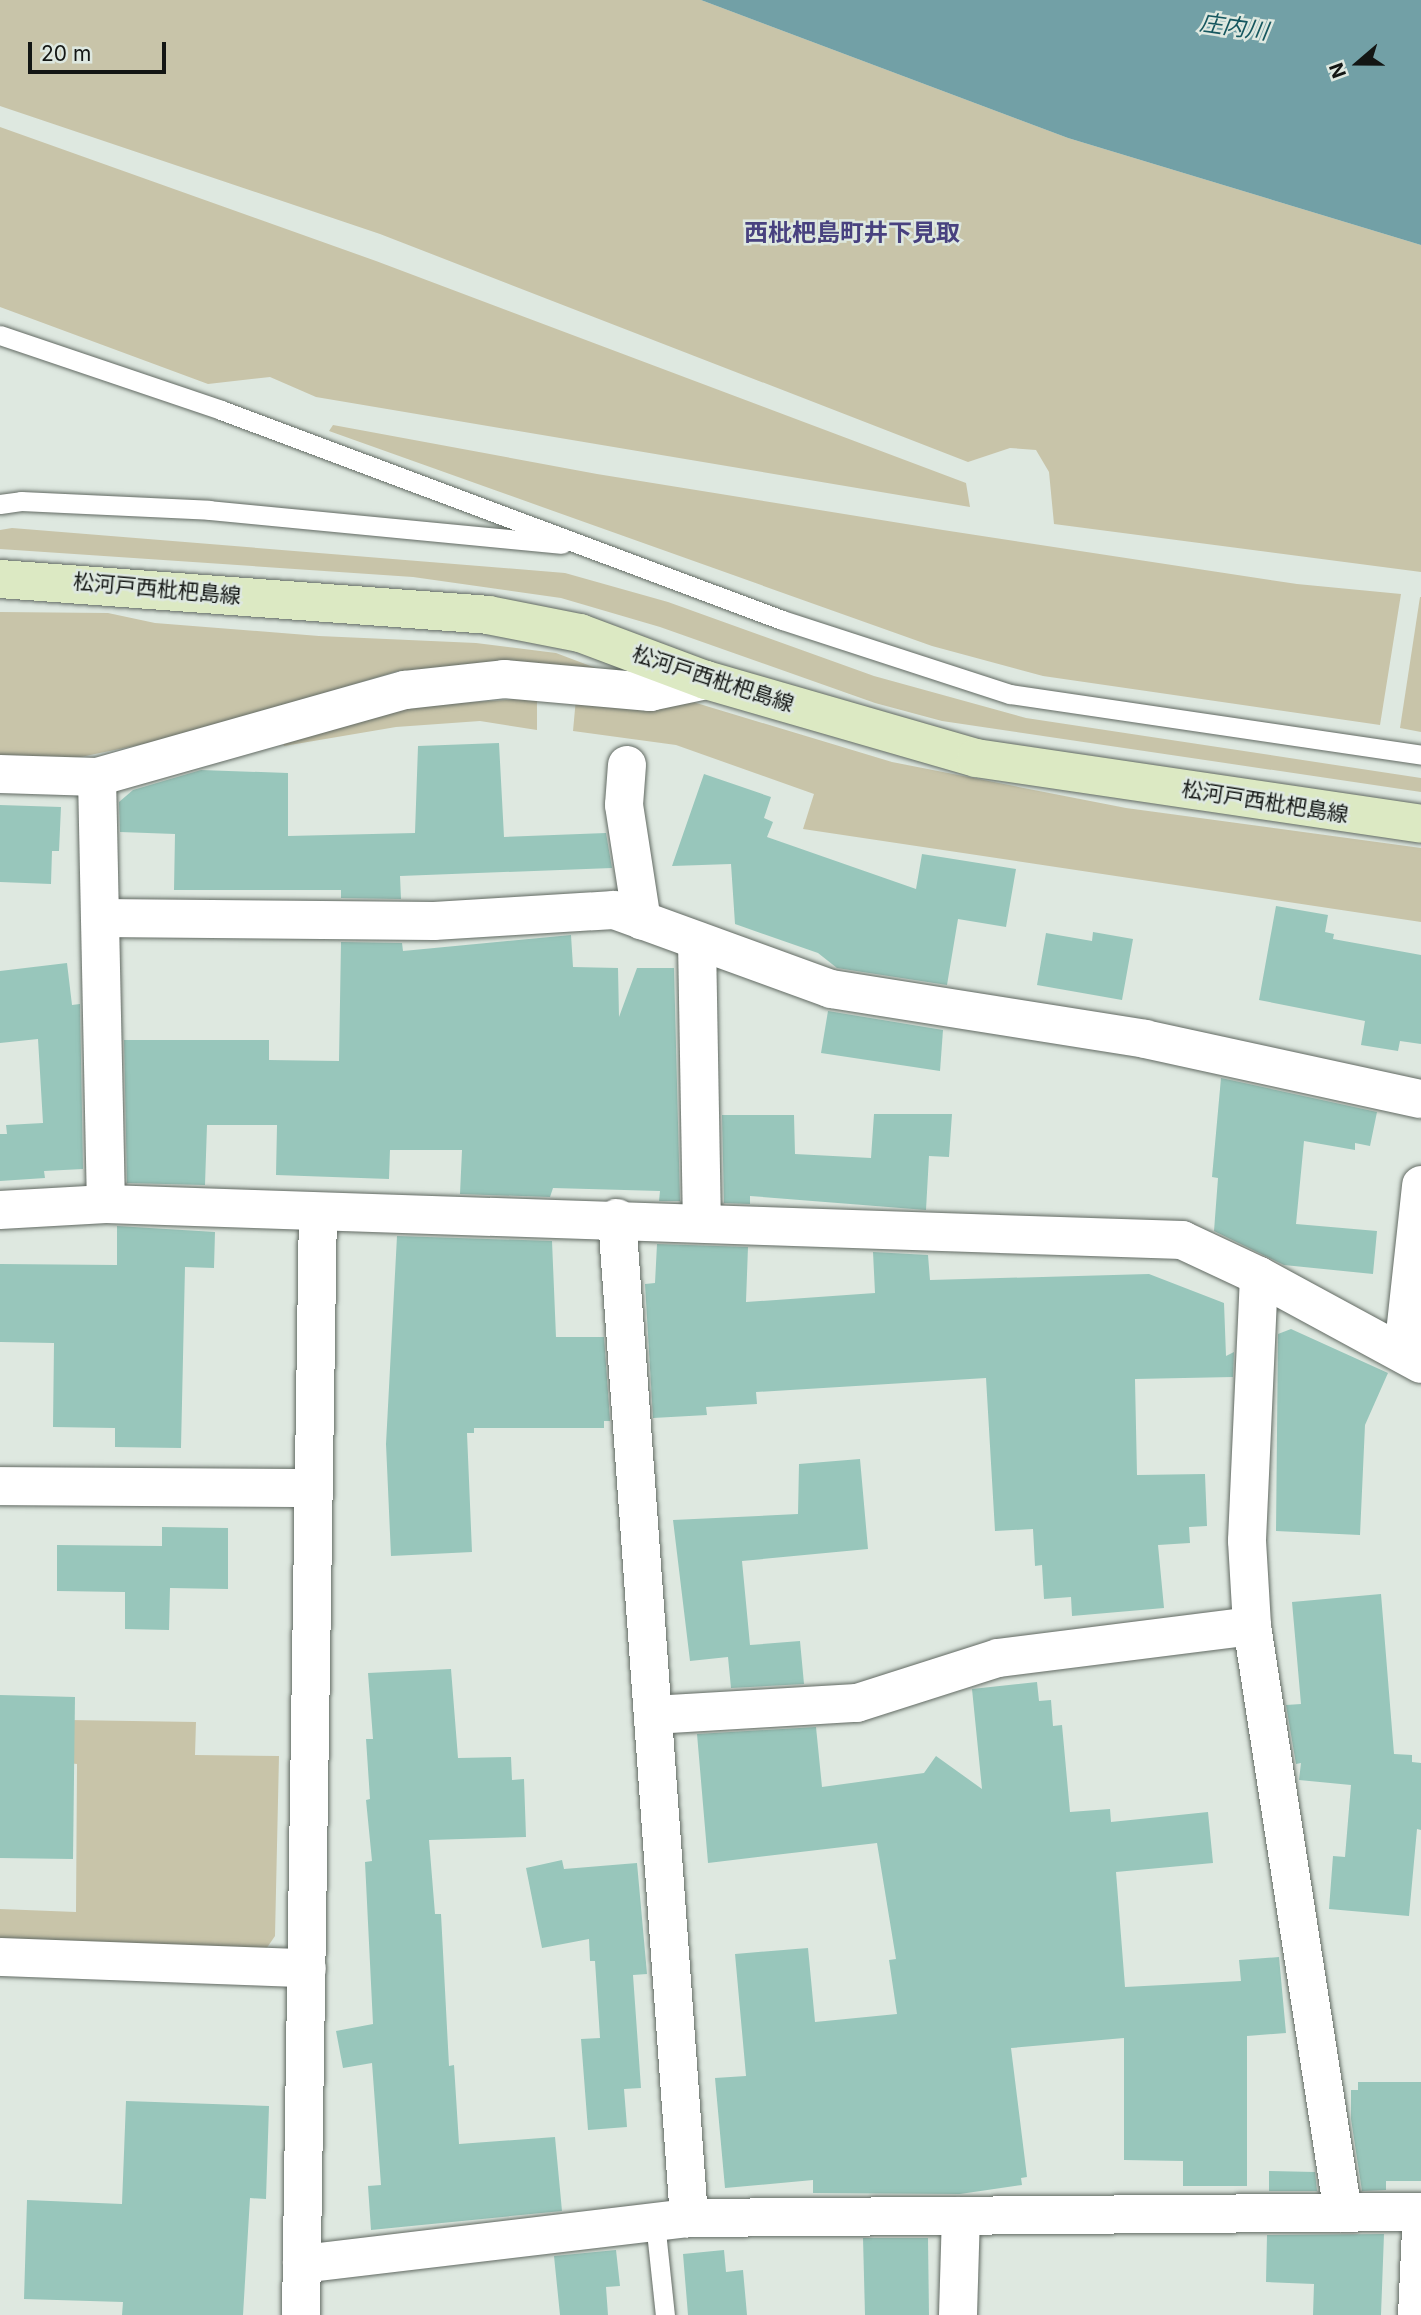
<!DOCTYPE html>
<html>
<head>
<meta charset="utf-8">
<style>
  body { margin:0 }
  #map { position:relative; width:1421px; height:2315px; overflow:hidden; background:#dee8e0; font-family:Inter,"Noto Sans JP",sans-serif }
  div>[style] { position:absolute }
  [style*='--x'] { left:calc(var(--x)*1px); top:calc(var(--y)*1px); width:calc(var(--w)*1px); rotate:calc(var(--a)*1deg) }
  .green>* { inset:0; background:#c8c4a9 }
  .water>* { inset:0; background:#72a0a6 }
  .building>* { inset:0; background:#98c6bb }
  .roads { filter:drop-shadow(0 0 2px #626a63) drop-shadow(0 0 2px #626a63) }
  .lane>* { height:19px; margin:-9.5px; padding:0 9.5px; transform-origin:9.5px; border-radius:9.5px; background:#fff }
  .street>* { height:38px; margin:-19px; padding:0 19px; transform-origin:19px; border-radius:19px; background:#fff }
  .secondary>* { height:38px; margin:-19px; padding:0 19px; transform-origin:19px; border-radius:19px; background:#dce9c3 }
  span { translate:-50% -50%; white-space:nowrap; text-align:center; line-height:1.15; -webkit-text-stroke:5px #dee8e0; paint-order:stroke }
  .street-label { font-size:21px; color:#131614 }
  .water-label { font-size:23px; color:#16575f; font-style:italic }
  .quarter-label { font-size:24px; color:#48417f; font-weight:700 }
  .north { position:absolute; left:1323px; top:28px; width:70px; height:70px; -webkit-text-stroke:5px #dee8e0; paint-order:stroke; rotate:250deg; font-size:19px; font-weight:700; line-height:28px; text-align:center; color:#131614 }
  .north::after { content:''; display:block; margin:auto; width:24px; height:32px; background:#131614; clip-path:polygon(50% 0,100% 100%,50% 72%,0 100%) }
  .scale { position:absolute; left:28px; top:42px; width:138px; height:32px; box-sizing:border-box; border:4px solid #131614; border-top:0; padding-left:9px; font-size:21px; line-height:24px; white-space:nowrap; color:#131614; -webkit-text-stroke:5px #dee8e0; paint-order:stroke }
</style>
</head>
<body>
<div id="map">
  <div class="green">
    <i style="clip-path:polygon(0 0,701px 0,1068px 138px,1421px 245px,1421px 572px,1054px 524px,1049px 472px,1036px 450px,1010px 448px,968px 462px,380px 234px,0 106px)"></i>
    <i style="clip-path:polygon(0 127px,376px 261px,966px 483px,970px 507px,316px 397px,270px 377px,208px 384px,0 307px)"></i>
    <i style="clip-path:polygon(333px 425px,597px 474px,943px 530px,1297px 584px,1401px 594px,1380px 725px,1043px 676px,932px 646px,329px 431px)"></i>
    <i style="clip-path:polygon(12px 528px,565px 573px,668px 602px,874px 676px,1026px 718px,1421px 778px,1421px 792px,942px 721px,875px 703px,660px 627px,561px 598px,413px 577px,0 549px,0 530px)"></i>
    <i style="clip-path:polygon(1420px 597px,1421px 597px,1421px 732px,1400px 728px)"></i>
    <i style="clip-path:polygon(0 612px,108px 613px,155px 623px,319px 636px,476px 643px,556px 653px,609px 673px,500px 668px,398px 671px,173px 738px,66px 760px,0 755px)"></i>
    <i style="clip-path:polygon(537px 698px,537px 730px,480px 721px,396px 727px,284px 746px,283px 741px,413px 706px)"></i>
    <i style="clip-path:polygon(576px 698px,693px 702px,892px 762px,1126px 808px,1421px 848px,1421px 922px,803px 829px,814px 794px,676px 745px,573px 731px)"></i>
    <i style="clip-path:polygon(69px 1720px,196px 1722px,195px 1755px,279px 1756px,275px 1936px,264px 1952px,0 1941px,0 1909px,76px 1912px,77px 1764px,68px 1763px)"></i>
  </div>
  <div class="water">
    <i style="clip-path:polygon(701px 0,1421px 0,1421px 245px,1068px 138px)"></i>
  </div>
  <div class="building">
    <i style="clip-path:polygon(499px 743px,504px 837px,606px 833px,612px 868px,400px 876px,401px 899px,341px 898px,341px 890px,174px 890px,175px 834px,120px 832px,119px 802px,133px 790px,201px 770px,288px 773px,288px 836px,415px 833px,418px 746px)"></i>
    <i style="clip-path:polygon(704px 774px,771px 797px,764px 818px,773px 822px,767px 837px,916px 889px,922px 854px,1016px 869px,1006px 927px,958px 919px,947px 985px,837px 968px,818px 953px,735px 924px,731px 864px,672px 866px)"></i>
    <i style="clip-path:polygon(0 805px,61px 807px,59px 851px,52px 851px,51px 884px,0 882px)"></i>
    <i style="clip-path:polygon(1276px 906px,1328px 915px,1325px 932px,1334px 934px,1333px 939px,1421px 955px,1421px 1044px,1400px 1041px,1398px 1051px,1361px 1045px,1365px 1021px,1259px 1000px)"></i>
    <i style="clip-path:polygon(1093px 932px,1133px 939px,1122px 1000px,1037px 985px,1046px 933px,1092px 941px)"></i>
    <i style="clip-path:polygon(571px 935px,573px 967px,618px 968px,619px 1017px,637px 968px,674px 968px,680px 1201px,659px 1201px,660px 1191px,553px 1188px,550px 1197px,460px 1194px,462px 1150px,390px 1150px,389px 1179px,276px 1175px,277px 1125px,207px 1125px,205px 1185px,127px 1183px,124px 1040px,269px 1040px,269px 1060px,339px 1061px,341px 942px,402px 943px,403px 951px)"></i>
    <i style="clip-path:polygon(67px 963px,72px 1005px,80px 1004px,83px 1169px,44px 1171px,45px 1178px,0 1181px,0 1134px,7px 1134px,6px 1125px,43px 1123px,38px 1039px,0 1043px,0 971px)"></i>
    <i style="clip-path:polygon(828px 1011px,943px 1030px,940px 1071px,821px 1053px)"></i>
    <i style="clip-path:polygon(1221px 1078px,1377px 1112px,1370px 1146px,1355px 1143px,1355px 1150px,1304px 1141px,1296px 1224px,1377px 1231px,1373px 1274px,1284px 1265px,1214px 1231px,1218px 1178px,1212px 1177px)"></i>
    <i style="clip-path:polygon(874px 1114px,952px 1114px,949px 1157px,929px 1156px,926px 1210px,750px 1196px,750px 1204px,724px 1203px,722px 1115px,794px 1115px,795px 1154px,871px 1158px)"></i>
    <i style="clip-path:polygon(117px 1226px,215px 1232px,214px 1268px,185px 1267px,181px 1448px,115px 1447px,115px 1428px,53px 1427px,54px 1343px,0 1342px,0 1264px,117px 1265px)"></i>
    <i style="clip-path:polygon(397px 1236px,552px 1241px,556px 1337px,604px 1337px,610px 1421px,604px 1421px,604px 1428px,474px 1428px,474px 1433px,467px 1433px,472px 1552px,391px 1556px,386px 1444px)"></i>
    <i style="clip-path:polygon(657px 1244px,748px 1247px,746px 1302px,875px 1293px,873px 1252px,928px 1255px,930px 1280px,1149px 1274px,1224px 1303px,1226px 1356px,1234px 1352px,1233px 1377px,1135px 1379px,1137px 1475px,1205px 1474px,1207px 1526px,1189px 1527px,1190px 1543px,1158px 1545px,1164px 1608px,1072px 1616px,1071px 1597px,1044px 1599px,1042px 1565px,1035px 1566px,1033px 1529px,995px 1531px,986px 1378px,756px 1392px,757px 1404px,706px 1407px,707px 1415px,653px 1418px,645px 1284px,655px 1283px)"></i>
    <i style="clip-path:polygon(1291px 1329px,1388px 1373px,1365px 1425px,1360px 1535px,1276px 1531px,1278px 1334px)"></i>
    <i style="clip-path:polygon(860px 1459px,868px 1549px,742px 1561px,750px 1645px,800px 1641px,804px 1684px,731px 1688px,728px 1657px,690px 1661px,673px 1520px,798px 1514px,799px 1464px)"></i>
    <i style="clip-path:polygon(162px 1527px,228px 1528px,228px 1589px,170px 1588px,169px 1630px,125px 1629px,125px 1592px,57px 1591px,57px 1545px,162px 1546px)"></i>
    <i style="clip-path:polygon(1381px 1594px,1394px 1754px,1412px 1755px,1412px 1762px,1421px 1763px,1421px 1830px,1417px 1829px,1409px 1916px,1329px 1909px,1333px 1856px,1345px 1857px,1351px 1785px,1299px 1780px,1301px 1763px,1296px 1764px,1286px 1705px,1301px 1704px,1292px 1602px)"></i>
    <i style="clip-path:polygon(451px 1669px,458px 1758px,511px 1757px,512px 1780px,524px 1779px,526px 1837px,429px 1840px,435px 1914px,441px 1914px,449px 2066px,454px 2065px,459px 2144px,555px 2137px,562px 2211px,371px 2230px,368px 2186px,381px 2185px,372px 2063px,343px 2068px,336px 2031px,373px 2024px,365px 1862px,372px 1861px,366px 1800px,370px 1799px,366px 1739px,373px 1739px,368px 1673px)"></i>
    <i style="clip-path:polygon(1037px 1682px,1039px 1701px,1051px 1700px,1053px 1726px,1062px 1725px,1070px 1812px,1110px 1809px,1111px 1822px,1208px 1812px,1213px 1863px,1116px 1872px,1125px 1987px,1241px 1981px,1239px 1960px,1279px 1957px,1286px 2033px,1247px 2036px,1247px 2186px,1183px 2186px,1183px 2161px,1124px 2160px,1124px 2038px,1011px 2048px,1027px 2177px,1021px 2178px,1022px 2185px,960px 2194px,813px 2193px,813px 2180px,725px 2188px,715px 2078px,746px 2076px,735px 1954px,808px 1948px,815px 2022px,897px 2014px,889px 1960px,896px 1959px,877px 1843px,708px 1863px,697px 1734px,816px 1727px,822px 1787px,924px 1773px,936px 1756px,982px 1789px,972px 1689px)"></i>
    <i style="clip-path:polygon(0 1695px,75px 1697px,73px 1859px,0 1858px)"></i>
    <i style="clip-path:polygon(562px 1860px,564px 1869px,637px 1863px,647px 1974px,633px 1975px,641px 2088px,624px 2089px,627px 2127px,588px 2130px,581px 2039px,600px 2038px,595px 1961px,590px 1961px,589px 1939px,542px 1948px,526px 1868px)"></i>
    <i style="clip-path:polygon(1358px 2082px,1421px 2082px,1421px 2181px,1386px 2181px,1386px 2190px,1362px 2191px,1351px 2119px,1351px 2090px,1358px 2090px)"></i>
    <i style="clip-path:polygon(126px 2101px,269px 2106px,266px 2199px,250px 2198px,243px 2315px,122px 2315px,123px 2302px,24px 2299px,27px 2200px,122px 2204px)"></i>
    <i style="clip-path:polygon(1269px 2171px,1315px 2172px,1317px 2191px,1269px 2191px)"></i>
    <i style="clip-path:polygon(1384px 2234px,1381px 2315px,1313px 2315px,1314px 2284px,1266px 2282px,1267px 2235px)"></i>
    <i style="clip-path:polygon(863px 2238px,928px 2238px,929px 2315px,865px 2315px)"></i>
    <i style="clip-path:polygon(616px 2250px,620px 2286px,606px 2287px,608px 2315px,560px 2315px,554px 2256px)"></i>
    <i style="clip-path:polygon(724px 2250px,726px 2272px,743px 2270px,747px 2315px,688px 2315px,683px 2254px)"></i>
  </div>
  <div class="roads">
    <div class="lane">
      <i style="--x:0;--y:335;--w:233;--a:18.7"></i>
      <i style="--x:221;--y:410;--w:599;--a:20.52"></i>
      <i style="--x:782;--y:620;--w:240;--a:18"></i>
      <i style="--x:1010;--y:694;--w:416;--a:8.4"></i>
      <i style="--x:0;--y:504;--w:21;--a:-8"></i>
      <i style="--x:21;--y:501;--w:188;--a:2.7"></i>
      <i style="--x:209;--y:510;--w:354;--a:5.5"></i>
      <i style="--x:655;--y:2222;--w:94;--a:83.9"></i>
    </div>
    <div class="street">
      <i style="--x:627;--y:765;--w:40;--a:94.3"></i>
      <i style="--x:624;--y:805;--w:117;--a:81.2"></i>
      <i style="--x:0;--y:774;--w:97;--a:1.8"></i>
      <i style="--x:97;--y:777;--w:320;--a:-15.8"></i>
      <i style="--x:405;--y:690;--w:100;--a:-6.3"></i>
      <i style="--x:504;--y:679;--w:147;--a:5.1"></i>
      <i style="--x:650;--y:692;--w:57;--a:-12.1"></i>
      <i style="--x:97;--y:777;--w:427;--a:88.8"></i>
      <i style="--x:100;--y:918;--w:334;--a:0.5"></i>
      <i style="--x:434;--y:921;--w:180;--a:-3.5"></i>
      <i style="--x:614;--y:910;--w:231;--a:20"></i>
      <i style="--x:831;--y:989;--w:318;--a:9"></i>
      <i style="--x:1145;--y:1039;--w:282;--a:12.3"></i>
      <i style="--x:697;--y:941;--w:281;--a:89"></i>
      <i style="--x:0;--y:1210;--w:106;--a:-3.2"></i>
      <i style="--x:106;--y:1204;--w:1077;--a:1.92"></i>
      <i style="--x:1182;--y:1240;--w:85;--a:25.1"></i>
      <i style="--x:1259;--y:1276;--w:184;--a:28.5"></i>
      <i style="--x:617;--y:1218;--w:1003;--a:85.88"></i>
      <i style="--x:1259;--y:1276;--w:265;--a:92.6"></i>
      <i style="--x:1247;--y:1541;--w:85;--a:86.6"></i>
      <i style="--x:1252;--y:1626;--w:594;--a:81.19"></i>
      <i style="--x:1403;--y:1352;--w:168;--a:-83.8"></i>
      <i style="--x:0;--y:1486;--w:314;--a:0.4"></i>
      <i style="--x:653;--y:1715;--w:204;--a:-3.4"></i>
      <i style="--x:857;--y:1703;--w:148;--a:-17.7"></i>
      <i style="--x:998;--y:1658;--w:256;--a:-7.2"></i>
      <i style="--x:0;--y:1957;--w:307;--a:2.1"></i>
      <i style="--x:302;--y:2264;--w:390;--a:-6.8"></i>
      <i style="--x:689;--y:2218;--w:732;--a:-0.47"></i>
      <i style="--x:301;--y:2315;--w:1103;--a:-89.12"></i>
      <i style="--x:958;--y:2315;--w:99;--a:-88.3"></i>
      <i style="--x:1417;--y:2315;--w:85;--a:-87.3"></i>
    </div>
    <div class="secondary">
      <i style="--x:0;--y:579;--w:489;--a:4.2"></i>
      <i style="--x:488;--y:615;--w:94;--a:11.1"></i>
      <i style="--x:580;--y:633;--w:134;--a:20.5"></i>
      <i style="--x:706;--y:680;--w:281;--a:16.1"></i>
      <i style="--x:976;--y:758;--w:450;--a:8.4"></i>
    </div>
  </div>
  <div class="street-label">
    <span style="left:157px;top:589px;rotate:5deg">松河戸西枇杷島線</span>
    <span style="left:713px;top:679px;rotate:18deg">松河戸西枇杷島線</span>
    <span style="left:1265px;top:802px;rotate:9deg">松河戸西枇杷島線</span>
  </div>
  <div class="water-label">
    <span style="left:1234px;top:27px;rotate:8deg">庄内川</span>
  </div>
  <div class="quarter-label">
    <span style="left:852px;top:233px">西枇杷島町井下見取</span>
  </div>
  <div class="north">N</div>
  <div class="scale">20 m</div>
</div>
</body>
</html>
